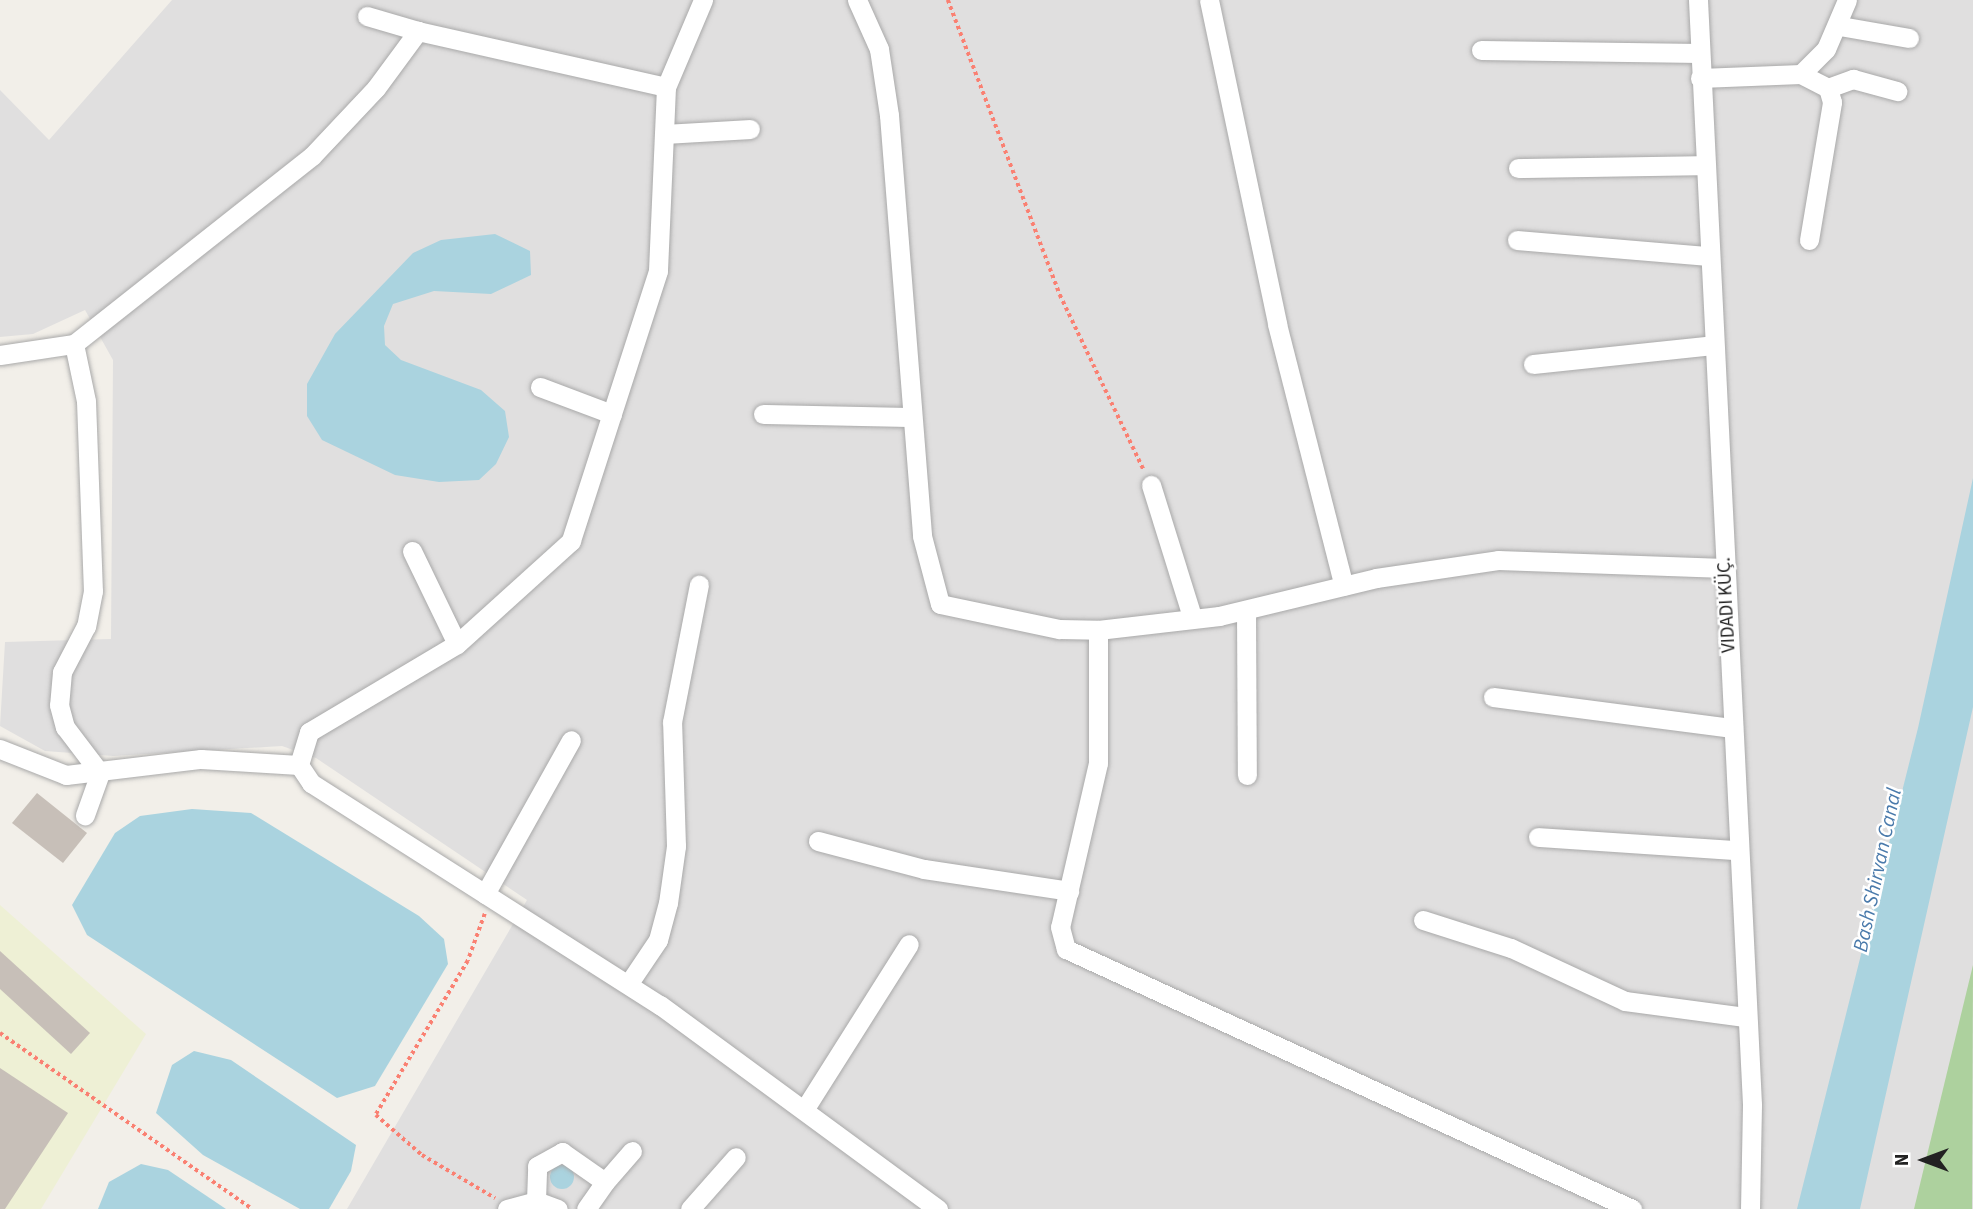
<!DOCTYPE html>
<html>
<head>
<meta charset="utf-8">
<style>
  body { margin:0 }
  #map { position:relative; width:1973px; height:1209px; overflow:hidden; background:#f2efe9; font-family:"Source Sans 3",sans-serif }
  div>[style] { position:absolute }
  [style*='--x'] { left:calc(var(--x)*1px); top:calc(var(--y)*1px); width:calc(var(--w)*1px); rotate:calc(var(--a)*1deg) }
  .residential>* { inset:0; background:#e0dfdf }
  .farmland>* { inset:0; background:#eef0d5 }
  .forest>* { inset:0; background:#add19e }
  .water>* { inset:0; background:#aad3df }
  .round { border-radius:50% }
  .building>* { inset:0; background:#c7bfb8 }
  .path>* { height:3.5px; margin-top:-1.75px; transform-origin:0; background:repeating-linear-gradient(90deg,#fa8072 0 3.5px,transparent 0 7px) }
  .roads { filter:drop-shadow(0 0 2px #a9a9a9) drop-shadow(0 0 2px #a9a9a9) }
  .minor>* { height:19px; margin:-9.5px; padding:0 9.5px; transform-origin:9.5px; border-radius:9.5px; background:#fff }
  span { translate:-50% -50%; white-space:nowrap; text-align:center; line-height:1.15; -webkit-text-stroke:5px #fff; paint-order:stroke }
  .street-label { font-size:19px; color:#222 }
  .water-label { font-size:21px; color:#4a7aab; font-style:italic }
  .north { position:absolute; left:1889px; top:1125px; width:70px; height:70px; -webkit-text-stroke:5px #fff; paint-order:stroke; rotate:270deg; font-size:19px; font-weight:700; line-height:28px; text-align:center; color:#222 }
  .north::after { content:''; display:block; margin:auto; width:24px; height:32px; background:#222; clip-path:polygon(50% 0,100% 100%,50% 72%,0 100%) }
</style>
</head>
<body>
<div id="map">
  <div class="residential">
    <i style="clip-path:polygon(172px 0,1973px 0,1973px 1209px,347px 1209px,527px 900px,316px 758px,282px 746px,113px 756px,45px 751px,0 726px,5px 642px,111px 639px,113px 360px,85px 310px,33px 334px,0 337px,0 90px,49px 140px)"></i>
  </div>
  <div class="farmland">
    <i style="clip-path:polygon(0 905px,146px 1034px,41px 1209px,0 1209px)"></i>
  </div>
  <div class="forest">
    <i style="clip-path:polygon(1973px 965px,1972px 1209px,1914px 1209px)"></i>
  </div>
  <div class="water">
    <i style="clip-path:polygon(495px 234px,530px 251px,531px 275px,491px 294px,434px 291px,393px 304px,384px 326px,385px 345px,401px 360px,481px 390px,505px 411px,509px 437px,496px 464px,479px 480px,439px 482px,395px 475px,322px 440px,307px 416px,307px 384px,335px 334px,413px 253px,441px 240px)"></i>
    <i style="clip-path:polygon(1973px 478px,1973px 707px,1860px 1209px,1797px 1209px,1918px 728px)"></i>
    <i style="clip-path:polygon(192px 809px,251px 813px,419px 916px,444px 939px,448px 964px,375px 1086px,337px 1098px,87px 935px,72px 905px,115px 833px,140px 816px)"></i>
    <i style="clip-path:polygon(194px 1051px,231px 1060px,356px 1145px,351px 1171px,329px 1209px,300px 1209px,203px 1155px,156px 1113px,172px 1065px)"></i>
    <i style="clip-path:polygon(141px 1164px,168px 1170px,226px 1209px,98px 1209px,109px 1182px)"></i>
    <i class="round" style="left:550px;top:1165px;width:24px;height:24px"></i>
  </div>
  <div class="building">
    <i style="clip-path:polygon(37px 793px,87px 833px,63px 863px,12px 823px)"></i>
    <i style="clip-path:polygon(0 951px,90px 1033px,71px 1054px,0 989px)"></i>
    <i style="clip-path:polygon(0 1068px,68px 1113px,5px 1209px,0 1209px)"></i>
  </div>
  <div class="path">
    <i style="--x:948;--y:0;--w:316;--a:69.2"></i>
    <i style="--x:1060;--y:295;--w:194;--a:64.4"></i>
    <i style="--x:485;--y:914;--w:50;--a:109.9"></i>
    <i style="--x:468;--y:961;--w:179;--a:120.9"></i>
    <i style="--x:376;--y:1115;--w:61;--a:41"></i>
    <i style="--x:422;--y:1155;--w:85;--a:30.5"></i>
    <i style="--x:0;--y:1033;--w:307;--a:34.9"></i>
  </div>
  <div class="roads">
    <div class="minor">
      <i style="--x:703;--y:0;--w:95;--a:113"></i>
      <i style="--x:666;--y:87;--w:184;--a:92.5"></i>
      <i style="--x:658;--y:271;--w:284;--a:107.9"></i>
      <i style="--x:571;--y:541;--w:154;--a:137.9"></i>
      <i style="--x:457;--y:644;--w:172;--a:149.3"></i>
      <i style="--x:309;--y:732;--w:34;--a:107"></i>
      <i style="--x:299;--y:765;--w:22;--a:56"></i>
      <i style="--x:311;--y:783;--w:414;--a:32.5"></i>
      <i style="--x:660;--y:1005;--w:345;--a:36.3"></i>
      <i style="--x:857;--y:0;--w:54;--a:65.8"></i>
      <i style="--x:879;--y:49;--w:67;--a:81.4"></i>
      <i style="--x:889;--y:115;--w:422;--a:85.5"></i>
      <i style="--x:922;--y:536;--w:70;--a:75.2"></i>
      <i style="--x:940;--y:604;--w:122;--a:11.9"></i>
      <i style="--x:1059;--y:629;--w:39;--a:1"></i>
      <i style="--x:1098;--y:630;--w:122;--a:-6.6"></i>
      <i style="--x:1219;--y:616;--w:162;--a:-13.6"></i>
      <i style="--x:1376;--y:578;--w:123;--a:-8.4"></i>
      <i style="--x:1498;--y:560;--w:227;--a:2"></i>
      <i style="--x:1209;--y:0;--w:331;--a:78.1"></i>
      <i style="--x:1277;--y:324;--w:270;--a:75.7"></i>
      <i style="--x:1698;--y:0;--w:1106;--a:87.2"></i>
      <i style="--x:1752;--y:1105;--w:104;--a:91.1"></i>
      <i style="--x:367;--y:16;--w:53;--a:16.4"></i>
      <i style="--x:1840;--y:26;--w:70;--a:9.9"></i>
      <i style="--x:1481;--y:50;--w:219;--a:0.8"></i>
      <i style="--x:1700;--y:78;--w:101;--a:-2.3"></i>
      <i style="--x:1828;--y:88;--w:27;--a:-20"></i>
      <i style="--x:1853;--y:79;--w:46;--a:15.3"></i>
      <i style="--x:665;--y:134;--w:85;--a:-3.4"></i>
      <i style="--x:1518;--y:168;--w:186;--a:-0.9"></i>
      <i style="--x:1517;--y:240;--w:192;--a:4.8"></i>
      <i style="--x:1809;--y:240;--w:140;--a:-80.5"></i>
      <i style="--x:1832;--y:102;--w:15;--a:-106"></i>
      <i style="--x:1828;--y:88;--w:30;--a:-153"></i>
      <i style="--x:1801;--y:74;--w:35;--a:-45"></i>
      <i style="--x:1826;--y:49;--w:53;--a:-66.8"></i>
      <i style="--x:74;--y:344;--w:303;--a:-38.3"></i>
      <i style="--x:312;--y:156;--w:93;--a:-46.7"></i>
      <i style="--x:376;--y:88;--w:71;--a:-53.6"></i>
      <i style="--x:418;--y:31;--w:254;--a:12.7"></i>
      <i style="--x:0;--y:355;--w:75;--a:-8.5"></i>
      <i style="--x:74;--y:344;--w:58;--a:78.1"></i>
      <i style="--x:86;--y:401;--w:190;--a:87.9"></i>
      <i style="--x:93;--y:591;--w:36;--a:101"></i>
      <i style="--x:86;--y:626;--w:52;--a:117.6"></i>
      <i style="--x:62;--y:672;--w:33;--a:95"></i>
      <i style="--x:59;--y:705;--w:23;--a:75"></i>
      <i style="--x:65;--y:727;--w:58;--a:52.7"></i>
      <i style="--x:100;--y:773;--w:45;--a:109.7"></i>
      <i style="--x:1533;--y:364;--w:181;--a:-6"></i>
      <i style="--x:540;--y:387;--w:77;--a:20.6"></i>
      <i style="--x:763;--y:414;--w:148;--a:1.2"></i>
      <i style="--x:1151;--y:485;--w:138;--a:72.7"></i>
      <i style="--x:412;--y:551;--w:103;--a:64.2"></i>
      <i style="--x:1246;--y:610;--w:165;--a:89.7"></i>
      <i style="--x:1098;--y:630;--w:133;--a:90"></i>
      <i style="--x:1098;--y:763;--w:168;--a:103"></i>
      <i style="--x:1060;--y:927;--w:23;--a:75"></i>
      <i style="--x:1066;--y:949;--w:623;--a:24.67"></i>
      <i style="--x:1493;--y:697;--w:242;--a:7.4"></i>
      <i style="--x:0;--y:749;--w:71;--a:21.5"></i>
      <i style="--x:66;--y:775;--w:136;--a:-6.8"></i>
      <i style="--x:201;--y:759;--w:98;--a:3.5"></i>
      <i style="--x:1538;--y:837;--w:198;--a:3.8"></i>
      <i style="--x:818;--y:841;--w:110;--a:14.8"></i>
      <i style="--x:924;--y:869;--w:147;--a:8.6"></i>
      <i style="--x:485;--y:894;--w:176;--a:-60.8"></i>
      <i style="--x:1423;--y:920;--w:92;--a:17.7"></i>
      <i style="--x:1511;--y:948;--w:126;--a:24.9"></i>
      <i style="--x:1625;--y:1001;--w:121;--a:7.6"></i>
      <i style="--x:629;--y:983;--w:52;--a:-56"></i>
      <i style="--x:658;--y:940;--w:38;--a:-75"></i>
      <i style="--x:668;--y:903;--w:58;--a:-82"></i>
      <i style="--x:676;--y:846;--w:124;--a:-91.8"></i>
      <i style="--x:672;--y:722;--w:140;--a:-78.9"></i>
      <i style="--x:804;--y:1110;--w:196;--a:-57.7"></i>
      <i style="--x:605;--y:1182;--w:41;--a:-48.9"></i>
      <i style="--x:536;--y:1201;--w:35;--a:-88"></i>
      <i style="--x:537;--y:1166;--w:29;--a:-29"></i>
      <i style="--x:562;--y:1152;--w:52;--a:34.9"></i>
      <i style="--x:605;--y:1182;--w:33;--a:125"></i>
      <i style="--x:507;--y:1209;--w:30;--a:-15"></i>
      <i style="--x:536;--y:1201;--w:23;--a:20"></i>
      <i style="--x:690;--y:1209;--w:69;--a:-48.5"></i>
    </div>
  </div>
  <div class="street-label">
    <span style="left:1727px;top:605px;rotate:-93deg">VIDADI KÜÇ.</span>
  </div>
  <div class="water-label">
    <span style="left:1877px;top:870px;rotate:-78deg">Bash Shirvan Canal</span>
  </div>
  <div class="north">N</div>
</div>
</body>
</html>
